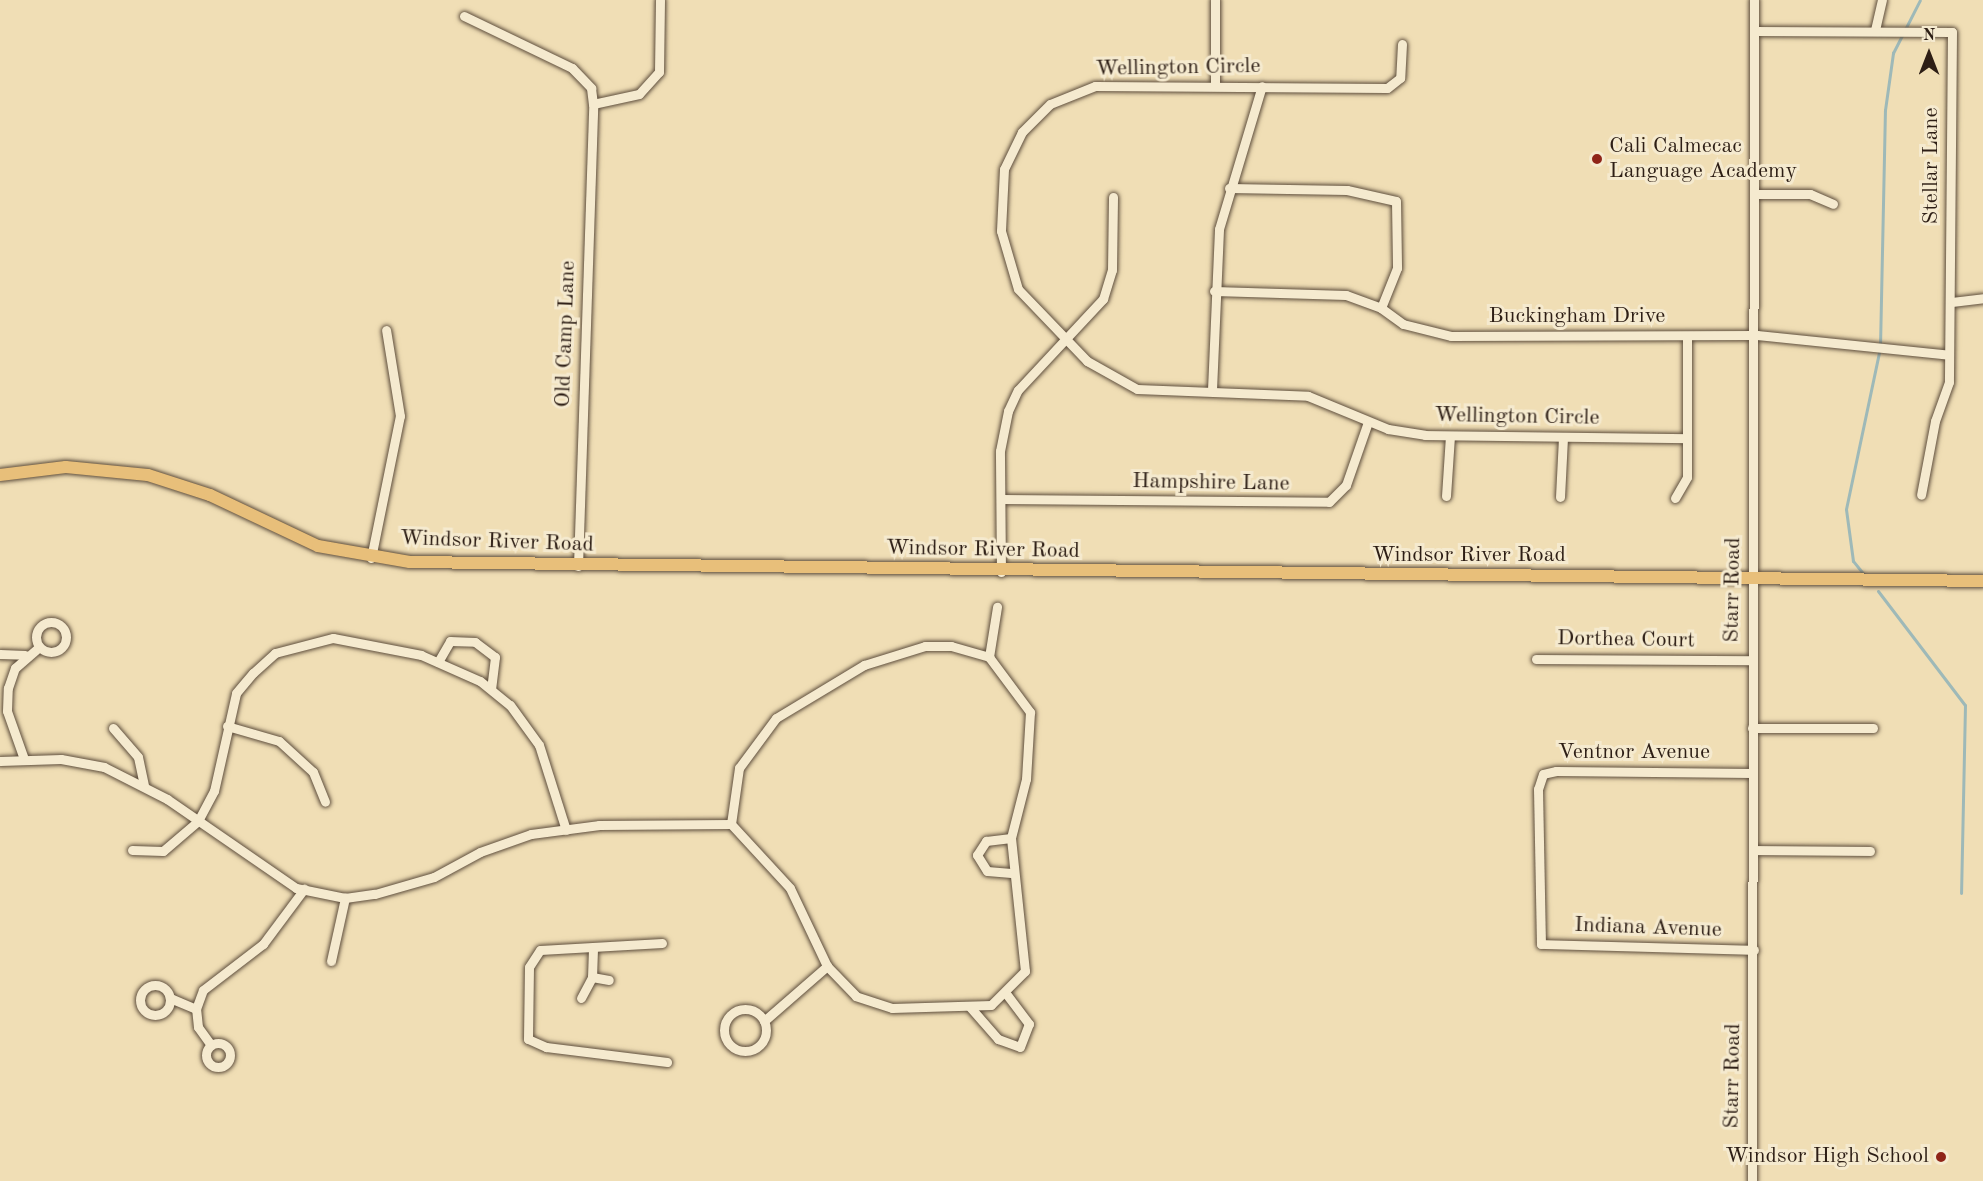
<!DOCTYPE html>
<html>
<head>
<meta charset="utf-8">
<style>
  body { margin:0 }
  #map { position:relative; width:1983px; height:1181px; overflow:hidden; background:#f0deb5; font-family:"Old Standard TT",serif }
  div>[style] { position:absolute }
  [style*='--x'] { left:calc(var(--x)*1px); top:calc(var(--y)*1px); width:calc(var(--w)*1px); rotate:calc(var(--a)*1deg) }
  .stream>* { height:3px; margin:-1.5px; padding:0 1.5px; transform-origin:1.5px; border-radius:1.5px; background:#9eb9b8 }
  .roads { filter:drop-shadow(0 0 2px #5e4e3d) drop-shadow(0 0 2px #5e4e3d) }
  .minor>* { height:9px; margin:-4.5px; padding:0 4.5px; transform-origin:4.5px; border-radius:4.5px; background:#f5eacf }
  .minor>.ring { margin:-4.5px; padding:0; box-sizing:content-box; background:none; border:9px solid #f5eacf; border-radius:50% }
  .major>* { height:12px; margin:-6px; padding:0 6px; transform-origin:6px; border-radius:6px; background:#e8bf7a }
  .dots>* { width:16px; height:16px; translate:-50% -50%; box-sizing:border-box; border:3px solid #f5eacf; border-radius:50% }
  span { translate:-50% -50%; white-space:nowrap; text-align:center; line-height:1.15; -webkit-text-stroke:6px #f5eacf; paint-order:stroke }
  .street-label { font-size:22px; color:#2d1e15 }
  .poi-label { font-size:22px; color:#2d1e15 }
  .left { translate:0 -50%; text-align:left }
  .right { translate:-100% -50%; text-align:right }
  .north { position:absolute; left:1899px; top:24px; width:60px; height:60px; -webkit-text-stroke:4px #f5eacf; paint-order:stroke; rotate:0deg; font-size:16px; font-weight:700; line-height:24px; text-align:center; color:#2d1e15 }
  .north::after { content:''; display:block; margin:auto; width:21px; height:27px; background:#2d1e15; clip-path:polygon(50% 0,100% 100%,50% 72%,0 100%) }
</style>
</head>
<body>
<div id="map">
  <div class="stream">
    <i style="--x:1866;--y:577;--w:21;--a:-129"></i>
    <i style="--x:1853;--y:561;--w:52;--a:-97.7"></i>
    <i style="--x:1846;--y:509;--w:166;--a:-78.1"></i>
    <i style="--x:1880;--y:347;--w:237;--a:-88.8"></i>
    <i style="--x:1885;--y:110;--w:58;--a:-82"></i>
    <i style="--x:1893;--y:53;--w:59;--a:-63"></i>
    <i style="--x:1878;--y:591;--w:143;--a:52.7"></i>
    <i style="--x:1965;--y:705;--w:188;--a:91.2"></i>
  </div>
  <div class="roads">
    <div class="minor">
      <i style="--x:464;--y:16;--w:120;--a:25.7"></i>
      <i style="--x:572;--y:68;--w:28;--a:46"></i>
      <i style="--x:591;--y:88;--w:16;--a:83"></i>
      <i style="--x:1875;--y:30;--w:31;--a:-77"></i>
      <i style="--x:1754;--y:31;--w:198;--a:0.3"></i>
      <i style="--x:1952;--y:32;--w:350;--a:90.5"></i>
      <i style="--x:1949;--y:382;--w:41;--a:109.7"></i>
      <i style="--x:1935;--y:421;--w:75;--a:100.7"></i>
      <i style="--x:1402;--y:44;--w:34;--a:93"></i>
      <i style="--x:1400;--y:78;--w:16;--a:142"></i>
      <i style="--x:1387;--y:88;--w:292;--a:-179.6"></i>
      <i style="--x:1095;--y:86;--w:48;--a:158.2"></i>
      <i style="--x:1050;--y:104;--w:40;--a:135"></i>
      <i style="--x:1022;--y:132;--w:41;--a:115.9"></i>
      <i style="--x:1004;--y:169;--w:62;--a:92.8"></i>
      <i style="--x:1001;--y:231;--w:60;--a:73.7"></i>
      <i style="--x:1018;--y:289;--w:100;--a:46.2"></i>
      <i style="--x:1087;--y:361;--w:57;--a:29.2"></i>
      <i style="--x:1137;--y:389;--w:171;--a:2.3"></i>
      <i style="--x:1308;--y:396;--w:87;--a:22.4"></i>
      <i style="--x:1388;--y:429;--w:37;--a:9"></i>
      <i style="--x:1425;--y:435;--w:262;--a:0.7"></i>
      <i style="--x:1215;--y:86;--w:86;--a:-90"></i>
      <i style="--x:1229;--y:188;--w:118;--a:1"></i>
      <i style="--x:1347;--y:190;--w:50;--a:12.7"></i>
      <i style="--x:1396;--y:201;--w:67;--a:89.1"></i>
      <i style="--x:1397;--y:268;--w:43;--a:111.8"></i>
      <i style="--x:1756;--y:194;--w:54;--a:0"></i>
      <i style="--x:1810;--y:194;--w:25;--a:23"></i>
      <i style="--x:1214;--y:291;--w:132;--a:1.7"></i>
      <i style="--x:1346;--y:295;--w:37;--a:20"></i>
      <i style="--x:1381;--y:308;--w:27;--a:36"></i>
      <i style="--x:1403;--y:324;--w:49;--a:14"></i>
      <i style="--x:1451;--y:336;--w:306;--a:-0.2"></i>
      <i style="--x:1757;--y:335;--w:193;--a:5.9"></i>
      <i style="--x:1952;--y:302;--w:31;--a:-7"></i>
      <i style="--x:1212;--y:390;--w:161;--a:-87.5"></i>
      <i style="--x:1219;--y:229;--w:149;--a:-73.3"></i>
      <i style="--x:1446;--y:496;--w:60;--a:-86.2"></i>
      <i style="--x:1560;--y:497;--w:59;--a:-87.1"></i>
      <i style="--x:1675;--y:498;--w:24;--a:-60"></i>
      <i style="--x:1687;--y:477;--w:140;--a:-90"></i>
      <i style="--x:1001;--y:499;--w:328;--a:0.5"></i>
      <i style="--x:1329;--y:502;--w:24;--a:-45"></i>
      <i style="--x:1346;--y:485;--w:67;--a:-70.8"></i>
      <i style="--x:371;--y:558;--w:145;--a:-78.5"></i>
      <i style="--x:400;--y:416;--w:87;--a:-99.2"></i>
      <i style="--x:578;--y:566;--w:462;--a:-88.1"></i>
      <i style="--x:593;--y:104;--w:47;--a:-12.3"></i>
      <i style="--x:639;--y:94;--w:30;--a:-48"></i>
      <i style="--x:659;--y:72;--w:72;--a:-89.2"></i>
      <i style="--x:1001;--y:572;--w:121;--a:-90.5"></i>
      <i style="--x:1000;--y:451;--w:41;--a:-78.7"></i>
      <i style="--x:1008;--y:411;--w:23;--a:-65"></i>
      <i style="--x:1018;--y:390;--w:125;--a:-47"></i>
      <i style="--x:1103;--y:299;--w:30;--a:-73"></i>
      <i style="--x:1112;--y:270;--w:73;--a:-89.2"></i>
      <i class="ring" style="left:36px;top:622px;width:21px;height:21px"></i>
      <i style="--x:0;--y:654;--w:25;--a:2"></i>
      <i style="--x:989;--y:657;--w:51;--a:-80.9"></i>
      <i style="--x:1536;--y:659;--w:215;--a:0.3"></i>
      <i style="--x:438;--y:662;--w:24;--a:-60"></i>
      <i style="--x:450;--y:641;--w:25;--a:2"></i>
      <i style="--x:475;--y:642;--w:25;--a:37"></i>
      <i style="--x:495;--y:657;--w:32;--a:97"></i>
      <i style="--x:227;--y:726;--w:54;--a:16.1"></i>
      <i style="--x:279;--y:741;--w:46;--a:42.4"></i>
      <i style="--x:313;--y:772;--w:32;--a:68"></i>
      <i style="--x:113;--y:728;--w:38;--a:49"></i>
      <i style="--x:138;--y:757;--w:30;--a:78"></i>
      <i style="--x:1752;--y:728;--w:121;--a:0"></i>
      <i style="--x:24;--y:759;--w:51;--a:-109.5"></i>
      <i style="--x:7;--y:711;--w:23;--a:-88"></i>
      <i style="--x:8;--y:688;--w:21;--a:-71"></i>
      <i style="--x:15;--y:668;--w:32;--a:-41"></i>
      <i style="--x:0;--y:761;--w:61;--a:-1.9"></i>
      <i style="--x:61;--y:759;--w:44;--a:10.5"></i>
      <i style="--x:104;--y:767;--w:71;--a:26.9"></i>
      <i style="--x:167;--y:799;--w:157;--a:34.6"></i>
      <i style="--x:296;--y:888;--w:50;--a:11.5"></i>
      <i style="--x:345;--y:898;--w:30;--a:-8"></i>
      <i style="--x:375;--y:894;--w:61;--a:-16.1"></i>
      <i style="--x:434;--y:877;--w:52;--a:-28.5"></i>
      <i style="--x:480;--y:852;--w:54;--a:-19.4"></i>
      <i style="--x:531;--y:834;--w:69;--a:-7.5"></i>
      <i style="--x:599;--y:825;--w:132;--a:-0.4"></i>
      <i style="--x:731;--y:824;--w:57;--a:-81.9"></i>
      <i style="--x:739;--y:768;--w:62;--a:-53.5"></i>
      <i style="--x:776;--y:718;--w:103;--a:-31.1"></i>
      <i style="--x:864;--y:665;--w:64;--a:-17.3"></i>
      <i style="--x:925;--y:646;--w:26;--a:0"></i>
      <i style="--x:951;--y:646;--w:40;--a:16"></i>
      <i style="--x:989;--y:657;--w:69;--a:53.3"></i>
      <i style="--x:1030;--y:712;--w:67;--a:93.4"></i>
      <i style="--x:1026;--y:779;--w:61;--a:104.3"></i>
      <i style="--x:1011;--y:838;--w:134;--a:84"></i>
      <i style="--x:1025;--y:971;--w:48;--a:135"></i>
      <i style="--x:991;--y:1005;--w:99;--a:178.3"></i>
      <i style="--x:892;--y:1008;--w:38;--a:-162"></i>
      <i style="--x:856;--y:996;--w:42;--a:-134"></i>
      <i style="--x:827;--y:966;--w:86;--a:-115.4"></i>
      <i style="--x:790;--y:888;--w:87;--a:-132.7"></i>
      <i style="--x:1752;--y:773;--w:196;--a:-179.4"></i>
      <i style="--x:1556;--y:771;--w:13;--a:167"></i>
      <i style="--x:1543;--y:774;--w:16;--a:108"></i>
      <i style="--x:1538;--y:789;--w:155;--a:88.9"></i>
      <i style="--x:1541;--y:944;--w:213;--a:1.6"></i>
      <i style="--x:132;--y:850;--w:31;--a:2"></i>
      <i style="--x:163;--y:851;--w:46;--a:-40.6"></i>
      <i style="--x:198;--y:821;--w:34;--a:-62"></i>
      <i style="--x:214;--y:791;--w:100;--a:-77.3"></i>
      <i style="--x:236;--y:693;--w:26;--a:-50"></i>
      <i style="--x:253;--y:673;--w:30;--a:-42"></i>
      <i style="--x:275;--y:653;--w:60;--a:-14.5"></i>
      <i style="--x:333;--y:638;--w:90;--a:10.9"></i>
      <i style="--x:421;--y:655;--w:64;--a:23.8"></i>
      <i style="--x:480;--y:681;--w:38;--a:39"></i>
      <i style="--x:510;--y:705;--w:49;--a:54.1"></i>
      <i style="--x:539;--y:745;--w:89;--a:72.4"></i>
      <i style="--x:1753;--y:850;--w:117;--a:0.5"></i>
      <i style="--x:1011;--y:873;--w:24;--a:-175"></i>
      <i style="--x:987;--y:871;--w:19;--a:-122"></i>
      <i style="--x:977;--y:855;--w:17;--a:-57"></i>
      <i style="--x:986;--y:841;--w:25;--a:-7"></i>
      <i style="--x:662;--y:943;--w:122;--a:176.7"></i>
      <i style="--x:540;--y:950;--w:20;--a:123"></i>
      <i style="--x:529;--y:967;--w:72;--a:90.8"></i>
      <i style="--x:528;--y:1039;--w:20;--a:24"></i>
      <i style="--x:546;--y:1047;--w:122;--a:7.1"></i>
      <i style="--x:593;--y:949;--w:28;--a:92"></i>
      <i style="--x:592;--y:977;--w:17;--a:10"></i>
      <i style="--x:331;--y:961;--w:65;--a:-77.5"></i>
      <i class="ring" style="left:140px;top:985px;width:21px;height:21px"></i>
      <i style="--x:170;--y:998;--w:28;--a:23"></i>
      <i style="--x:581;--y:998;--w:24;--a:-62"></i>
      <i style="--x:970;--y:1007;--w:43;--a:48.8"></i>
      <i style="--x:998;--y:1039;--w:23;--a:20"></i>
      <i style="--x:1020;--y:1047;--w:25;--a:-69"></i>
      <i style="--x:1029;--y:1024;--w:36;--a:-127"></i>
      <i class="ring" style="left:724px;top:1009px;width:33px;height:33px"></i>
      <i style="--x:764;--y:1021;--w:84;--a:-41.1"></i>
      <i class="ring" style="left:206px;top:1043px;width:15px;height:15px"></i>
      <i style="--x:211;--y:1045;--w:22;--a:-126"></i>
      <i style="--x:198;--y:1027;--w:18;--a:-96"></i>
      <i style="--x:196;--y:1009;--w:20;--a:-70"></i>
      <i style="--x:203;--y:990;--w:76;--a:-37.5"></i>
      <i style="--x:263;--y:944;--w:69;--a:-53.3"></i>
      <i style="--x:1752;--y:1181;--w:1181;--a:-89.9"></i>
    </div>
    <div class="major">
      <i style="--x:0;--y:475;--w:66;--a:-6.9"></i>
      <i style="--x:66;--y:467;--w:82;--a:5.6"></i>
      <i style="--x:148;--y:475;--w:65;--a:17.9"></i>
      <i style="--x:210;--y:495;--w:119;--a:25.3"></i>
      <i style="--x:318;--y:546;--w:93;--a:9.9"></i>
      <i style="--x:410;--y:562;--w:1573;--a:0.69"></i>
    </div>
  </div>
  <div class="dots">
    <i style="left:1597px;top:159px;background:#8f2418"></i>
    <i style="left:1941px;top:1157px;background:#8f2418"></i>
  </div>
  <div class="street-label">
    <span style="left:1178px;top:68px;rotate:-1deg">Wellington Circle</span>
    <span style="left:1932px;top:166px;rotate:-90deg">Stellar Lane</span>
    <span style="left:1577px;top:317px">Buckingham Drive</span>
    <span style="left:566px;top:334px;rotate:-88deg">Old Camp Lane</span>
    <span style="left:1517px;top:417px;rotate:1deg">Wellington Circle</span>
    <span style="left:1211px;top:483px;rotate:1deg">Hampshire Lane</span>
    <span style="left:497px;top:542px;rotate:2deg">Windsor River Road</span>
    <span style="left:983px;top:550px;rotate:1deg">Windsor River Road</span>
    <span style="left:1469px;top:556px">Windsor River Road</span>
    <span style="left:1733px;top:590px;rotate:-89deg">Starr Road</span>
    <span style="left:1626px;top:640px;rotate:1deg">Dorthea Court</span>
    <span style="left:1634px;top:753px">Ventnor Avenue</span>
    <span style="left:1648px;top:928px;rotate:2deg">Indiana Avenue</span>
    <span style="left:1733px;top:1076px;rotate:-89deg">Starr Road</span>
  </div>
  <div class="poi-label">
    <span class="left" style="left:1609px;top:159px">Cali Calmecac<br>Language Academy</span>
    <span class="right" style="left:1929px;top:1157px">Windsor High School</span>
  </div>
  <div class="north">N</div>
</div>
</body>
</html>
